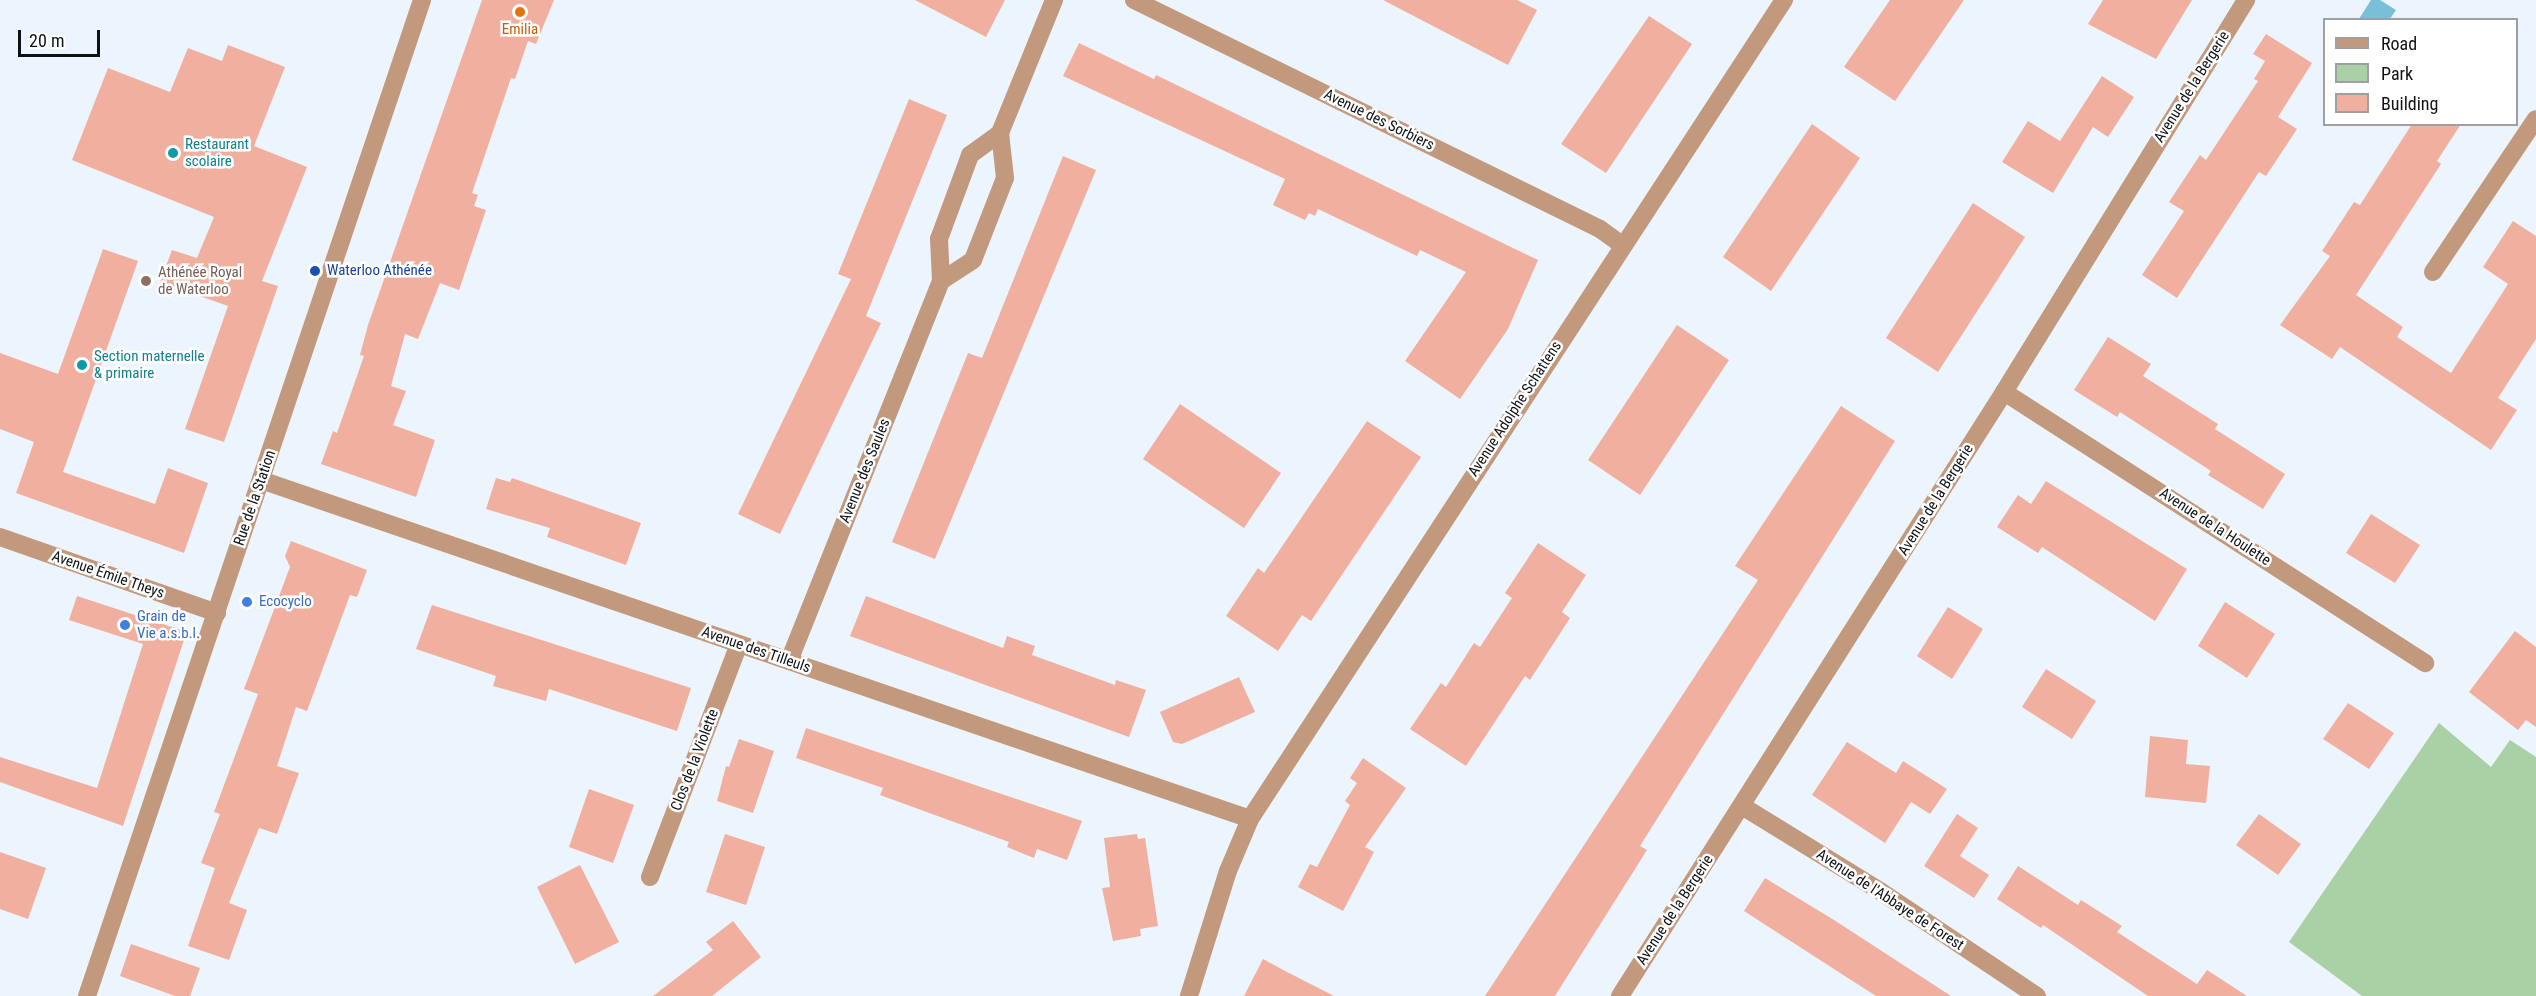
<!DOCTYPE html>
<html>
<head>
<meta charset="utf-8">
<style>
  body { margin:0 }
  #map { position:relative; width:2536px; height:996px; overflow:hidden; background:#ecf5fd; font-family:"Roboto Condensed",sans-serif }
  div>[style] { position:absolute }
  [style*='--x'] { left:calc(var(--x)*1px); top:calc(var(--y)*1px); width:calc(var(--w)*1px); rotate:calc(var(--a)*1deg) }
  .green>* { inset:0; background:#aad0a5 }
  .water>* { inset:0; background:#79bfd8 }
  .building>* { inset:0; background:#f0af9f }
  .minor>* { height:18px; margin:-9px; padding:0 9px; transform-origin:9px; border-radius:9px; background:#c2997d }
  .dots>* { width:16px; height:16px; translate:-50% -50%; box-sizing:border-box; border:3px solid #fff; border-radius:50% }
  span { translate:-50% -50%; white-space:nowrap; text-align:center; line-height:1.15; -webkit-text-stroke:5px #fff; paint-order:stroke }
  .food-label { font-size:15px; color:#c56008 }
  .street-label { font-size:15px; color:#0f1214 }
  .culture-label { font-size:15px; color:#0d838f }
  .left { translate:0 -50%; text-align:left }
  .transit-label { font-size:15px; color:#164399 }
  .education-label { font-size:15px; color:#785e54 }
  .shop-label { font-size:15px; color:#366cbe }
  .legend { position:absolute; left:2323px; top:18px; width:195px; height:108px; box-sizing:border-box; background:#fff; border:2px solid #9fa0a1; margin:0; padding:8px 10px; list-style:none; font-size:18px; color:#0f1214 }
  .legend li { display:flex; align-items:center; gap:12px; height:30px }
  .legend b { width:30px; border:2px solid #9fa0a1 }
  .scale { position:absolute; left:18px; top:30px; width:82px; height:27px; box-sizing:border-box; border:3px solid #0f1214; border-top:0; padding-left:8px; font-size:18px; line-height:21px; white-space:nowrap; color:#0f1214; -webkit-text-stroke:4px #fff; paint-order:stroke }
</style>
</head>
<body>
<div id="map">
  <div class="green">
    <i style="clip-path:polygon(2439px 723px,2491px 767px,2510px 740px,2536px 757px,2536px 996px,2362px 996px,2289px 942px)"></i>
  </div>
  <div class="water">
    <i style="clip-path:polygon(2371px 0,2380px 0,2396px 10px,2390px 19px,2359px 19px)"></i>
  </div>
  <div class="building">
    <i style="clip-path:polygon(482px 0,554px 0,536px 44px,528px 41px,515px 79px,511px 78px,472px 193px,478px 195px,474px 206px,486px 210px,459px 290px,440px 283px,418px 339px,405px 334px,391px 386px,406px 391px,393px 425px,435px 440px,416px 497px,321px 464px,333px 431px,337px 433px,364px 356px,360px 355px,368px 325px)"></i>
    <i style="clip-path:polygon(915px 0,1005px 0,986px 37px)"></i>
    <i style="clip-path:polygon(1383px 0,1517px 0,1537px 10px,1508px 65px)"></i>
    <i style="clip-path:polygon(1890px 0,1964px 0,1895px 101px,1844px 67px)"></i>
    <i style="clip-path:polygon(2103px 0,2192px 0,2156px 59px,2088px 24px)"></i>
    <i style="clip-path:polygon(1649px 16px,1692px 44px,1606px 173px,1561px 144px)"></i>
    <i style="clip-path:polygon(2266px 34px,2312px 63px,2278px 117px,2297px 129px,2266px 176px,2259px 172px,2177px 298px,2142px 275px,2184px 211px,2169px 202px,2200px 155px,2206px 160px,2258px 81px,2254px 79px,2265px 61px,2253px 54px)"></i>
    <i style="clip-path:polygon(1079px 43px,1154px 79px,1156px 75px,1538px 260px,1508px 329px,1460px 399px,1405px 361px,1466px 272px,1420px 250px,1417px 256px,1318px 209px,1315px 216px,1309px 213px,1305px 220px,1273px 205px,1285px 179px,1063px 76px)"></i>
    <i style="clip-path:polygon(228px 45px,285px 67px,254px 146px,307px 167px,262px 281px,278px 286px,224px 442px,185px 429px,228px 306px,160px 282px,172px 250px,197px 258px,214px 217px,72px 160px,108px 68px,170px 92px,188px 48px,222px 61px)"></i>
    <i style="clip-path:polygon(2102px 76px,2134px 97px,2108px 137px,2093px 127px,2053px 193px,2002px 162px,2028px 121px,2060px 141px)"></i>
    <i style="clip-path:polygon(909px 99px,947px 115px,866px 316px,881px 323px,780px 534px,738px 514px,851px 279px,838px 274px)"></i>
    <i style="clip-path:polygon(1812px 124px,1860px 158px,1771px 291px,1723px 257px)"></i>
    <i style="clip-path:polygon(2412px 124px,2461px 124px,2437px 161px,2441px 164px,2356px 295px,2403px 327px,2397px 337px,2451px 373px,2508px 284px,2483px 267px,2513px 221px,2536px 236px,2536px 339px,2498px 398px,2517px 410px,2491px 450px,2340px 347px,2332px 359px,2280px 325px,2330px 256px,2322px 251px,2354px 202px,2360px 205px)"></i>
    <i style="clip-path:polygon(1063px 156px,1096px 170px,935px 559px,892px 542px,968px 353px,982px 358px)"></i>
    <i style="clip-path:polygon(1973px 203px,2025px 237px,1938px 372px,1886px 338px)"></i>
    <i style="clip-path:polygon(103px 249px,138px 261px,63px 472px,155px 504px,168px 468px,208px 483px,184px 553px,16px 493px,34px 442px,0 429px,0 353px,58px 374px)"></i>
    <i style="clip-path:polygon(1677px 325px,1729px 360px,1640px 495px,1588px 460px)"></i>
    <i style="clip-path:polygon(2108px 337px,2151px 364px,2143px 376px,2218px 424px,2215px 429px,2285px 474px,2263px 509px,2208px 475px,2211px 471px,2120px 412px,2117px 417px,2074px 390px)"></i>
    <i style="clip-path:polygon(1180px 404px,1281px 473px,1244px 528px,1143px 459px)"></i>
    <i style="clip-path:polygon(1841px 406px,1895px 441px,1640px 846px,1647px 850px,1555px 996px,1485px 996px,1758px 580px,1735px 566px)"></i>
    <i style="clip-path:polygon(1367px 421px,1421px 457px,1311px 621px,1302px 615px,1278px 651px,1226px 616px,1258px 568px,1264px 573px)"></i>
    <i style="clip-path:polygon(496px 478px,510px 482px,512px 478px,641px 523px,626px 565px,547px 537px,550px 528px,486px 509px)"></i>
    <i style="clip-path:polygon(2046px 481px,2187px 569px,2155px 621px,2042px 547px,2038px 553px,1997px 527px,2018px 495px,2031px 504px)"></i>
    <i style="clip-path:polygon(2371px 514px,2420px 545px,2395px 583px,2346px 553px)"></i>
    <i style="clip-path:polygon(291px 541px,367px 570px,357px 597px,350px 595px,307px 711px,296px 707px,277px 766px,299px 773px,277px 834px,259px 828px,229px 903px,247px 910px,229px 960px,188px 946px,215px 868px,201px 863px,220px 814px,214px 812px,258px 694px,244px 689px,290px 567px,285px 556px)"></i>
    <i style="clip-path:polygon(1538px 543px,1586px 575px,1562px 612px,1570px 618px,1530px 680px,1525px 676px,1466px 766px,1410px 729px,1441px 683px,1446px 687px,1474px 643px,1480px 647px,1512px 598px,1505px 593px)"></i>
    <i style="clip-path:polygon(77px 596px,181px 630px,184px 640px,123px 826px,0 782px,0 757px,97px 788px,143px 644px,69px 620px)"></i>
    <i style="clip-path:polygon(866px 596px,1003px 648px,1007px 636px,1035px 646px,1032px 655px,1115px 685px,1116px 680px,1146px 690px,1129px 737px,850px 636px)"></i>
    <i style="clip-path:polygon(2225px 602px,2275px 634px,2247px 678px,2198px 646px)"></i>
    <i style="clip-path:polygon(432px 605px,691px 688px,677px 731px,549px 689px,546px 701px,493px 686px,496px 676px,416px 649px)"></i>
    <i style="clip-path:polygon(1948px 607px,1983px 629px,1952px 679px,1917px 656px)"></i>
    <i style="clip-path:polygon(2515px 631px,2536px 647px,2536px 727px,2526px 720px,2518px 730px,2469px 692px)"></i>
    <i style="clip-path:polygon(2046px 669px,2096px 701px,2072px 739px,2022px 707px)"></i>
    <i style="clip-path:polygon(1239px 677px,1255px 712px,1182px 744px,1173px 742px,1160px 712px)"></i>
    <i style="clip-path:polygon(2348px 703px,2394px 733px,2369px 769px,2323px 739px)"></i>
    <i style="clip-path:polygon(806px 728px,1082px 821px,1067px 860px,1037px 849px,1034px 858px,1007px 847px,1009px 842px,880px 795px,883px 788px,796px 758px)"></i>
    <i style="clip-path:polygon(2150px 736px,2188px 740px,2186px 764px,2210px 766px,2206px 803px,2145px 797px)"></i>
    <i style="clip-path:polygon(739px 739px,774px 751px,753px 813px,717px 801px,726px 766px,729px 767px)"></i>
    <i style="clip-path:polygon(1847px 742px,1896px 773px,1903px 761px,1947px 789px,1930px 814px,1911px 802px,1885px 843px,1812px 795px)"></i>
    <i style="clip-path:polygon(1363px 758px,1406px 788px,1365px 847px,1374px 852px,1343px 911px,1298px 887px,1310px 864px,1317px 867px,1350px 805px,1345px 801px,1357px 783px,1350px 778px)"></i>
    <i style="clip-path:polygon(589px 789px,634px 805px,613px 863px,569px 847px)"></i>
    <i style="clip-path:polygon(1957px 814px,1978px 828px,1960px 856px,1989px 875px,1974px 898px,1924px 866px)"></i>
    <i style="clip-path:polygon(2259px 814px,2301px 844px,2278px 875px,2236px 845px)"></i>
    <i style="clip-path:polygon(725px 834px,765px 847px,746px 905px,706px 892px)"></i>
    <i style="clip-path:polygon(1137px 834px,1138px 839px,1145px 838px,1158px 926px,1140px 929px,1141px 936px,1113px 941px,1102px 888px,1110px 887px,1104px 838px)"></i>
    <i style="clip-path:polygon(0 852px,46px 868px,28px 919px,0 909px)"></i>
    <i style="clip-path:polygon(580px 865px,619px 942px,575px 964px,537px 887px)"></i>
    <i style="clip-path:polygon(2018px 866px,2078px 905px,2081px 900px,2122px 926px,2117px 932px,2197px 984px,2207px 970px,2247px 996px,2148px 996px,2043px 925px,2041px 928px,1997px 899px)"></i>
    <i style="clip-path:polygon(1765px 878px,1834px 920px,1951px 996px,1876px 996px,1744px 911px)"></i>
    <i style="clip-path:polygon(733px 921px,761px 957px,712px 996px,653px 996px,713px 950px,706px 942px)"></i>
    <i style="clip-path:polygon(131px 944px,200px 968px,190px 996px,175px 996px,120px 976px)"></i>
    <i style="clip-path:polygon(1263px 959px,1287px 972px,1334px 996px,1244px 996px)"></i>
  </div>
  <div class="minor">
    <i style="--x:1134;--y:0;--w:519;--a:26.17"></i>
    <i style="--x:1600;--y:229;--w:26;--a:36"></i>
    <i style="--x:2433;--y:272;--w:184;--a:-56.1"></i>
    <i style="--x:941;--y:281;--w:38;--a:-33"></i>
    <i style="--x:973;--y:260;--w:88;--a:-68.7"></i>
    <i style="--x:1005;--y:178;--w:45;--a:-96.3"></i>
    <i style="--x:1000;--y:133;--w:144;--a:-67.9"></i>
    <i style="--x:2004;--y:392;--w:501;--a:32.77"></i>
    <i style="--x:261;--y:480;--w:1045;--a:18.92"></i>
    <i style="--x:0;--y:537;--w:230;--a:19.3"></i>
    <i style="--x:789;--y:661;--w:409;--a:-68.2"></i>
    <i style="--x:941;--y:281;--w:42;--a:-92.7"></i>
    <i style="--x:939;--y:239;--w:90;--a:-69.7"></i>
    <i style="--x:970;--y:155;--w:37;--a:-36"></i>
    <i style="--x:1742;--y:806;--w:162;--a:31.6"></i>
    <i style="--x:1880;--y:891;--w:189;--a:33.8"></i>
    <i style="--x:650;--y:877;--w:249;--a:-69.1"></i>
    <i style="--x:87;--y:996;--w:1051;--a:-71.41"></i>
    <i style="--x:1189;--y:996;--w:131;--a:-72.7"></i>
    <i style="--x:1228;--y:871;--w:56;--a:-67.1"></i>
    <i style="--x:1250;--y:819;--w:978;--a:-56.9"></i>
    <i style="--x:1620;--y:996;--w:716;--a:-57.55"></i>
    <i style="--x:2004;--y:392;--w:461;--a:-58.3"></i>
  </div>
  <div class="dots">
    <i style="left:520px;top:12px;background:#e8710a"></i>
    <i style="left:173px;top:153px;background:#0f9aa8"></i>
    <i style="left:315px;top:271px;background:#1a4fb4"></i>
    <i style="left:146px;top:281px;background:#8d6e63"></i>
    <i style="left:82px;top:365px;background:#0f9aa8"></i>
    <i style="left:247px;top:602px;background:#3f7fe0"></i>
    <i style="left:125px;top:625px;background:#3f7fe0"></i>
  </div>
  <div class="food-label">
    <span style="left:520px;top:30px">Emilia</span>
  </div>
  <div class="street-label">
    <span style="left:2192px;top:87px;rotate:-58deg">Avenue de la Bergerie</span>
    <span style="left:1379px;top:120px;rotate:26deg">Avenue des Sorbiers</span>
    <span style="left:1515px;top:409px;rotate:-57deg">Avenue Adolphe Schattens</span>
    <span style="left:865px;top:471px;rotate:-68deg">Avenue des Saules</span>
    <span style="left:255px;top:498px;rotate:-71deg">Rue de la Station</span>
    <span style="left:1936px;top:500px;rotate:-58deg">Avenue de la Bergerie</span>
    <span style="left:2215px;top:527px;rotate:33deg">Avenue de la Houlette</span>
    <span style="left:108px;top:575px;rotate:19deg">Avenue Émile Theys</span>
    <span style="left:756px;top:650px;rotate:19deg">Avenue des Tilleuls</span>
    <span style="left:695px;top:760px;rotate:-69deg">Clos de la Violette</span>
    <span style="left:1890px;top:900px;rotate:33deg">Avenue de l'Abbaye de Forest</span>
    <span style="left:1675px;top:910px;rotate:-57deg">Avenue de la Bergerie</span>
  </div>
  <div class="culture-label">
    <span class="left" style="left:185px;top:153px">Restaurant<br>scolaire</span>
    <span class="left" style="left:94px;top:365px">Section maternelle<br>&amp; primaire</span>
  </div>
  <div class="transit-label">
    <span class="left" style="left:327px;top:271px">Waterloo Athénée</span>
  </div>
  <div class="education-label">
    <span class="left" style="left:158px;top:281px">Athénée Royal<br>de Waterloo</span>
  </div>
  <div class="shop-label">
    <span class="left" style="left:259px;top:602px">Ecocyclo</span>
    <span class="left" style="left:137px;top:625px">Grain de<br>Vie a.s.b.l.</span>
  </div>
  <ul class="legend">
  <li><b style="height:8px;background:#c2997d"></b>Road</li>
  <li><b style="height:16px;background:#aad0a5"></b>Park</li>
  <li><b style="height:16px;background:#f0af9f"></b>Building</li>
  </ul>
  <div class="scale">20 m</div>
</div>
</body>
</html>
